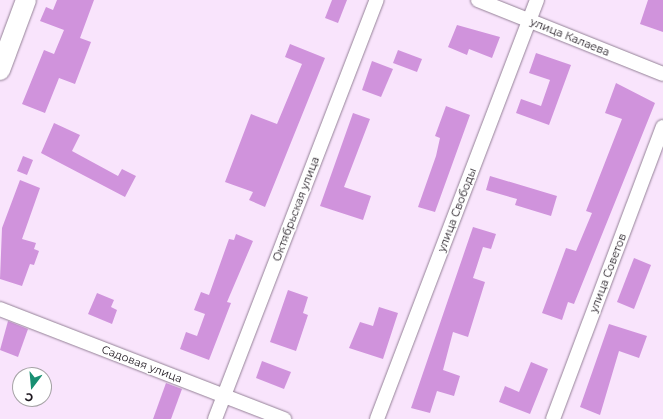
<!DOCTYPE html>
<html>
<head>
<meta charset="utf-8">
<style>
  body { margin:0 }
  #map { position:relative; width:663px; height:419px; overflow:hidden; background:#f9e4fc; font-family:Montserrat,sans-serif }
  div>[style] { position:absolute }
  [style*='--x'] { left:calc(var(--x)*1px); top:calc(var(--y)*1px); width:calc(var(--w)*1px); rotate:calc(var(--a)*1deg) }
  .building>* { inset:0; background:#d093dc }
  .roads { filter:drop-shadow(0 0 1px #948197) drop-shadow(0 0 1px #948197) }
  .street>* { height:14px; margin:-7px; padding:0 7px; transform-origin:7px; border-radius:7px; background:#fff }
  .secondary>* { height:20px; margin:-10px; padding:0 10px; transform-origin:10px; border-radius:10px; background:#fff }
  span { translate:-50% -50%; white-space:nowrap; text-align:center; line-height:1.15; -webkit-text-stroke:3px #fff; paint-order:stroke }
  .street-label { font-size:11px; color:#1e171f }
  .north { position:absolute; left:12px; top:367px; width:40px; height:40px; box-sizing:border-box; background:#fff; border:1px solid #a5a2a5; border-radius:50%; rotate:196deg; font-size:11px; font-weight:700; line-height:16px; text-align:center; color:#1e171f }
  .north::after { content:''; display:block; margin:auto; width:14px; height:18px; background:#188f72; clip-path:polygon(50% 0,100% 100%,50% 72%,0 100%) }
</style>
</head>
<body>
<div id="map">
  <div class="building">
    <i style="clip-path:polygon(57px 0,94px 0,80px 38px,91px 42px,75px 84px,59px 78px,45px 113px,22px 104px,44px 50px,54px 54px,64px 30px,40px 21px,46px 7px,53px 10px)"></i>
    <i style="clip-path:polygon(332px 0,347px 0,338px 23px,325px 18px)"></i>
    <i style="clip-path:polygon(648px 0,663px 0,663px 32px,640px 24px)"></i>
    <i style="clip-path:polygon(457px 25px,500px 37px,492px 58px,469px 49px,467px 55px,448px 47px)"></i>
    <i style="clip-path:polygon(290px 44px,325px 58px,265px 207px,249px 200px,253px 192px,225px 182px,251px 114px,277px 124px,302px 64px,285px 57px)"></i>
    <i style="clip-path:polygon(398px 50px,422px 59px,417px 72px,393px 63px)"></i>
    <i style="clip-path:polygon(536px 53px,571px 65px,549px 125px,516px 113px,521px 99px,541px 106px,550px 80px,529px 73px)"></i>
    <i style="clip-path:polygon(372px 61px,393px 69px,381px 97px,362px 90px)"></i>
    <i style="clip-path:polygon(616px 83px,655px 103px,574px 304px,568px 302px,562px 320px,542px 313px,566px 248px,576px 251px,592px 213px,586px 211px,622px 119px,605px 113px)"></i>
    <i style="clip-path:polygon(446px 106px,470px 115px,435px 212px,418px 207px,436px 156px,440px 138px,435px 136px)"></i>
    <i style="clip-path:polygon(353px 113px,370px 119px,344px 187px,371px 196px,363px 220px,320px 206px)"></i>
    <i style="clip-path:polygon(54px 123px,80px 135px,72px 151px,118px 176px,122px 169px,136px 176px,125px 197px,41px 153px)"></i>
    <i style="clip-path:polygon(23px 156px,33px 160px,27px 175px,17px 171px)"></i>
    <i style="clip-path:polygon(490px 176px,557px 196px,551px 216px,515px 205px,517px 199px,486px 190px)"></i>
    <i style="clip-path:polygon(20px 180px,40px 188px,22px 239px,36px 243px,34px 249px,39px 251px,34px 265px,30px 264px,22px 286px,0 279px,2px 228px)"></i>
    <i style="clip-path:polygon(473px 227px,496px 234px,491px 249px,483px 247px,473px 278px,485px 282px,468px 337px,453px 332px,443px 370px,460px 376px,454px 396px,437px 391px,430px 413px,411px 408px)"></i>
    <i style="clip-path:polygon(236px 234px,253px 241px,227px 302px,231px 303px,209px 360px,180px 349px,186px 332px,197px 336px,205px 314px,194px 310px,201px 292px,209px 295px,229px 239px,234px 240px)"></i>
    <i style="clip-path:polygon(634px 258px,651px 265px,634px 309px,617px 302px)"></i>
    <i style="clip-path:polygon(288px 290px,308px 297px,303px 313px,308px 315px,296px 351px,270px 342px)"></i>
    <i style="clip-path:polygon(97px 293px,114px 300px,111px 307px,117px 310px,112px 324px,88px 314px)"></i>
    <i style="clip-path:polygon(379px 307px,398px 313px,383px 359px,349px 348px,360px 322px,373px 326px)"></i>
    <i style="clip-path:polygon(8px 321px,28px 329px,18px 357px,0 350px)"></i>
    <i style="clip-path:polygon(609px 324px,647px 336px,639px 358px,619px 351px,600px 415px,580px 407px)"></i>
    <i style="clip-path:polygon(262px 361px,291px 372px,284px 389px,256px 378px)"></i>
    <i style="clip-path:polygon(531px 362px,548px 369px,530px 414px,499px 402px,505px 386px,519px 392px)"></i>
    <i style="clip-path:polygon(166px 383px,182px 389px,171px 419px,153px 419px)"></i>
  </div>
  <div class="roads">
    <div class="street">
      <i style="--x:478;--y:0;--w:199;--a:21.8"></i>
      <i style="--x:0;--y:309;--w:305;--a:21.2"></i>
      <i style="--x:215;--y:419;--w:449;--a:-68.9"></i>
      <i style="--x:377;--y:419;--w:449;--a:-69.1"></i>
      <i style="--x:553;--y:419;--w:312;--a:-69.4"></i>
    </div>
    <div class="secondary">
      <i style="--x:0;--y:70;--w:75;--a:-69.6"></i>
    </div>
  </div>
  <div class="street-label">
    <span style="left:570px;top:37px;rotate:22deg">улица Калаева</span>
    <span style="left:296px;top:209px;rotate:-69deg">Октябрьская улица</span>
    <span style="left:457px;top:210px;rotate:-69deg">улица Свободы</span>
    <span style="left:608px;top:273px;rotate:-69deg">улица Советов</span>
    <span style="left:142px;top:364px;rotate:21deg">Садовая улица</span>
  </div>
  <div class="north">С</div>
</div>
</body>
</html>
